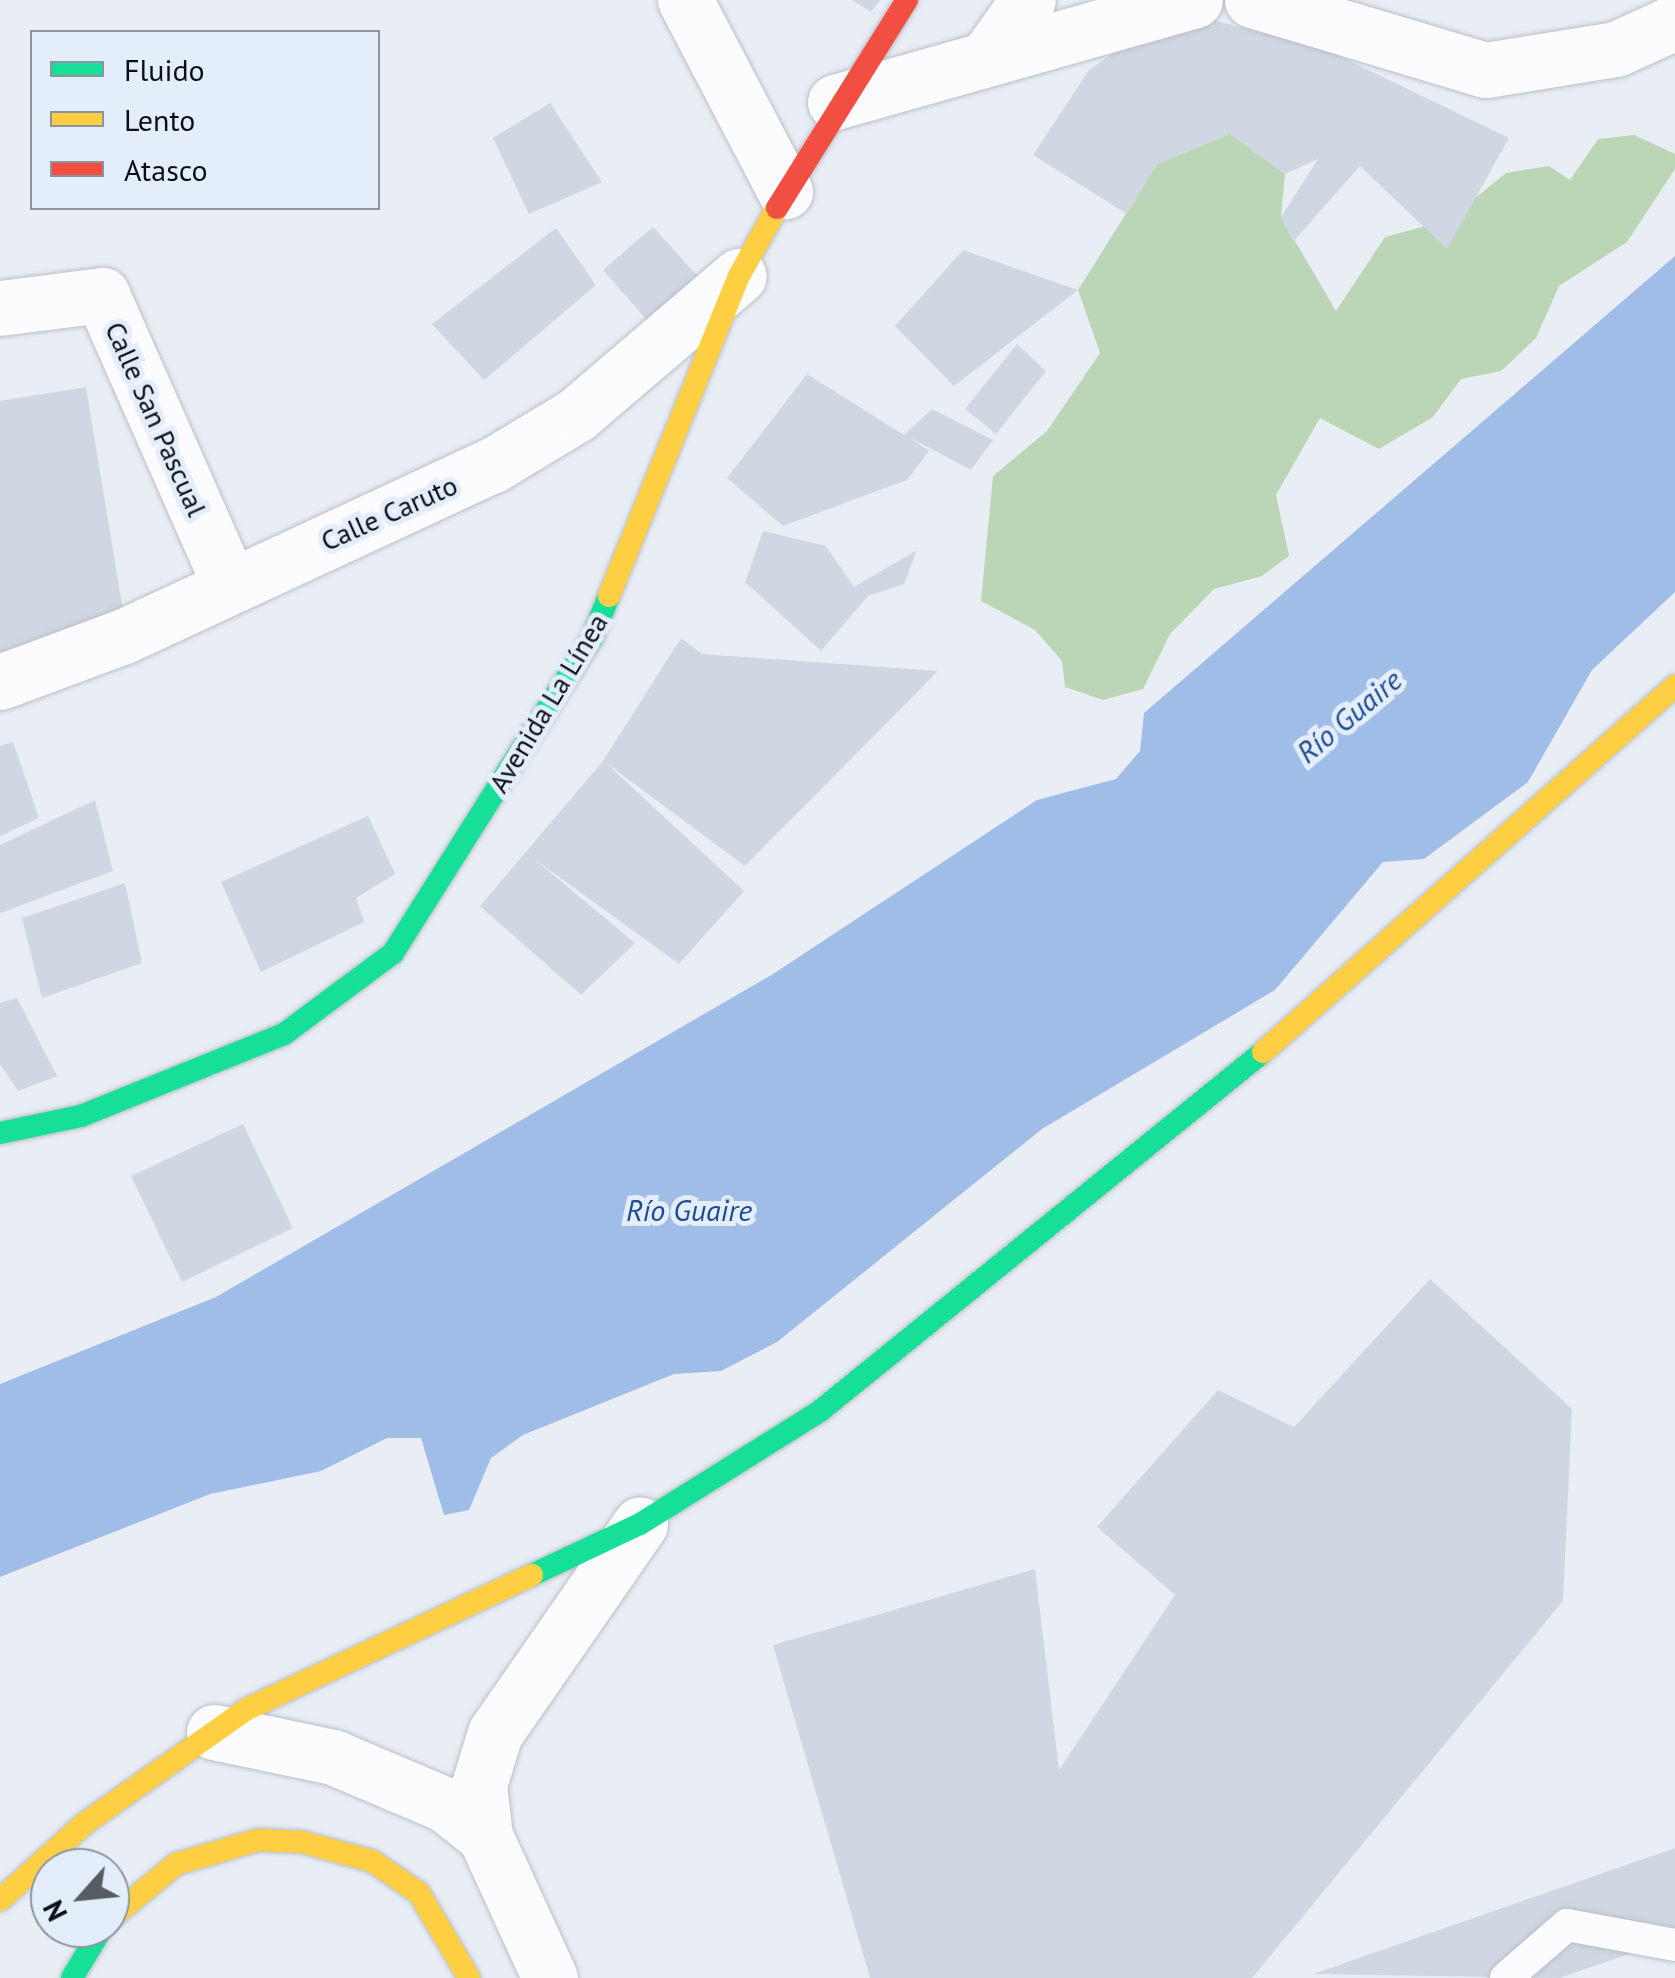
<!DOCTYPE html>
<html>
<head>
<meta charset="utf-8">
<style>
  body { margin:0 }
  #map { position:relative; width:1675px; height:1978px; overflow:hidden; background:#e9eef5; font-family:"PT Sans",sans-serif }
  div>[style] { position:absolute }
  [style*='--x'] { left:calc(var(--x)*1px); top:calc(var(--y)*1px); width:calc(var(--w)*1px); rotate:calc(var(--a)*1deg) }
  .forest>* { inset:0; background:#bbd5b7 }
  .water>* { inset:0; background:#a0bde8 }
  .building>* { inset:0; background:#cfd7e3 }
  .roads { filter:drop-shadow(0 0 2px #babfc6) drop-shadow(0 0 2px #babfc6) }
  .lane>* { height:32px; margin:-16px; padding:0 16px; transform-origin:16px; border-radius:16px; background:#fcfcfe }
  .street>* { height:55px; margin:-27.5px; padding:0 27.5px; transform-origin:27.5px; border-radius:27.5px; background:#fcfcfe }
  .fast>* { height:22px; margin:-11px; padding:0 11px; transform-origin:11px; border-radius:11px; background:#16e098 }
  .slow>* { height:22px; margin:-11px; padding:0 11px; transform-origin:11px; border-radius:11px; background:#ffcf43 }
  .jam>* { height:22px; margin:-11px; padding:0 11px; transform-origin:11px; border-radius:11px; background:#f24e42 }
  span { translate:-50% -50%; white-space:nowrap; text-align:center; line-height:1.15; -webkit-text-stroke:10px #e4edfa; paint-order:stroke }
  .street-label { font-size:28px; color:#0a0f16 }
  .water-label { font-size:30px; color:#1d4c91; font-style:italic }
  .legend { position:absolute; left:30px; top:30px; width:350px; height:180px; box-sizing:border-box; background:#e4edfa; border:2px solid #8d949f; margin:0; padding:12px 18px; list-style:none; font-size:30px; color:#0a0f16 }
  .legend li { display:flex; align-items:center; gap:20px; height:50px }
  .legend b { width:50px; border:2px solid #8d949f }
  .north { position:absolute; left:30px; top:1848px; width:100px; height:100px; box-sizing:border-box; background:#e4edfa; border:2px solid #8d949f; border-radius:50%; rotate:243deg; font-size:28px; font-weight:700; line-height:40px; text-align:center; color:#0a0f16 }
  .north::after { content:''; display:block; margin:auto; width:35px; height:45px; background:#585d64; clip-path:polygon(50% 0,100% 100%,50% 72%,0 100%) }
</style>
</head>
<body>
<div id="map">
  <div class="forest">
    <i style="clip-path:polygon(1230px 134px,1285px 174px,1281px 217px,1336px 311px,1385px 237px,1448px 220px,1506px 173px,1549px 166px,1570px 180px,1598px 139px,1634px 135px,1675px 154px,1675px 169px,1627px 242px,1559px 286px,1536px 338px,1501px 371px,1461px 379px,1433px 417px,1379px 449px,1320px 418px,1276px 495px,1289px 556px,1262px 576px,1214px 589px,1170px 634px,1143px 689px,1103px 700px,1065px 687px,1062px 661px,1035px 630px,981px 601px,993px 476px,1047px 431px,1100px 353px,1078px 290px,1157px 164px)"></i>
  </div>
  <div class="water">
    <i style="clip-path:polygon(1675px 256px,1675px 592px,1592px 670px,1528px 782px,1424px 859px,1383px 862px,1275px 990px,1042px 1129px,777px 1342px,721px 1371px,674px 1374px,523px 1435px,491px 1458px,469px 1510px,444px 1515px,421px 1438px,387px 1438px,321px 1471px,210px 1494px,0 1577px,0 1384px,216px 1297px,773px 974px,1037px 800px,1116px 779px,1140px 751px,1144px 713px)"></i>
  </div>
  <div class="building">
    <i style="clip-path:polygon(852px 0,880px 0,871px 12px)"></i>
    <i style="clip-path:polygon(1174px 10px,1327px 50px,1509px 138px,1447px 249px,1360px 166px,1293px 242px,1281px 217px,1318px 159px,1285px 174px,1230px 134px,1157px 164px,1127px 214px,1033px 155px,1089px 70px)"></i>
    <i style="clip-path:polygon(550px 103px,602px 182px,529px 214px,493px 138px)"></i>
    <i style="clip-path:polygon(653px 227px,704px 283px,654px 328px,603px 270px)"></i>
    <i style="clip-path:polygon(556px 228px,596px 285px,484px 380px,432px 324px)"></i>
    <i style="clip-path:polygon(963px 250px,1078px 290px,954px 386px,895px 326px)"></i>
    <i style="clip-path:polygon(1017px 344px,1046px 371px,996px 434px,965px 409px)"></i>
    <i style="clip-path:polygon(807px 374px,904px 435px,932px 409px,993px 440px,971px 470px,909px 437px,929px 451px,907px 480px,783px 526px,727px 478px)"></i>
    <i style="clip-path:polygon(86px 387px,125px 623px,0 662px,0 401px)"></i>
    <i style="clip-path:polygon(763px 531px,826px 546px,854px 587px,917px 550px,904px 584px,868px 596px,821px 651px,745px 582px)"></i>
    <i style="clip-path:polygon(681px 638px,702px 654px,938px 671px,745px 866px,606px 763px,744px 891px,679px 964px,533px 858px,635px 943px,581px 995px,480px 906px,603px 761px)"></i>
    <i style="clip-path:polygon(13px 742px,39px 818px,0 836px,0 746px)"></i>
    <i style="clip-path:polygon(95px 800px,113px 871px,0 913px,0 845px)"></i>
    <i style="clip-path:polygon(368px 816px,395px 874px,356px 898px,364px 922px,261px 972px,221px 882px)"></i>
    <i style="clip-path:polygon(125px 883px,142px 963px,42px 998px,22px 918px)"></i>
    <i style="clip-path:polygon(17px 998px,57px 1076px,18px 1091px,0 1064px,0 1003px)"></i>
    <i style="clip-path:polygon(243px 1124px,293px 1228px,182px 1282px,131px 1176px)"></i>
    <i style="clip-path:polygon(1430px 1279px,1572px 1409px,1563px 1601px,1252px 1978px,870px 1978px,773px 1645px,1035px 1569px,1059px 1770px,1175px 1595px,1097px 1527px,1218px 1390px,1294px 1427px)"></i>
    <i style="clip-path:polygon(1675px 1848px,1675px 1938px,1560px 1978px,1313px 1974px)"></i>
  </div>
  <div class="roads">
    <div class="lane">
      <i style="--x:1506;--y:1978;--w:81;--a:-41"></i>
      <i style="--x:1567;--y:1925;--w:110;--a:10.5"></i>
    </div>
    <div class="street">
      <i style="--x:685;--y:0;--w:216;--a:62.4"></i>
      <i style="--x:1252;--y:0;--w:244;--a:16.7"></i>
      <i style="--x:1486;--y:70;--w:132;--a:-9.2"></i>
      <i style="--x:1616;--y:49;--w:65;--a:-24.6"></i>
      <i style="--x:986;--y:59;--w:72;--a:-54.6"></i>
      <i style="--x:835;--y:102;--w:374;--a:-15.8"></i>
      <i style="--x:0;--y:308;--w:103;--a:-7.3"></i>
      <i style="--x:102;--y:295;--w:313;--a:66.2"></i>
      <i style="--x:0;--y:682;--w:132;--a:-20.4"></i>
      <i style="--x:124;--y:636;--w:407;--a:-24.9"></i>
      <i style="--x:493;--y:465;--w:97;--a:-31.1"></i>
      <i style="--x:576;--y:415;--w:214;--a:-40.5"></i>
      <i style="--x:214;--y:1732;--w:122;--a:11.9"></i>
      <i style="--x:333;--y:1757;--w:123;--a:23"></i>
      <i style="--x:446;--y:1805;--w:50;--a:38.5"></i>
      <i style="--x:485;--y:1836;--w:156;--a:65.4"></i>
      <i style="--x:485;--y:1836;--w:51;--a:-96.7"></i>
      <i style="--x:479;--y:1785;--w:54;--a:-72.9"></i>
      <i style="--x:495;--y:1733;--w:254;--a:-55.2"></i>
    </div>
    <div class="fast">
      <i style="--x:0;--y:1133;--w:83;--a:-11.9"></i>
      <i style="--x:81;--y:1116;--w:219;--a:-22"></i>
      <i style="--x:284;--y:1034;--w:136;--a:-36.6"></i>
      <i style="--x:393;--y:953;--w:373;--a:-57.7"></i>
      <i style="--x:592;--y:638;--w:45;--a:-68"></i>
      <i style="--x:532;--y:1575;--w:119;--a:-25.3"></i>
      <i style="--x:640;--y:1524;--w:213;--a:-32.1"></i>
      <i style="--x:820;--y:1411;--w:570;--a:-39.02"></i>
      <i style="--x:72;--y:1978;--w:58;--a:-59"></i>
    </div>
    <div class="slow">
      <i style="--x:609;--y:596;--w:345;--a:-67.9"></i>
      <i style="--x:739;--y:276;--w:78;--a:-60.8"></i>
      <i style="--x:1263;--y:1052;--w:551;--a:-41.62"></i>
      <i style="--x:0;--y:1900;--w:113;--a:-42.1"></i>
      <i style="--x:84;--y:1824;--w:199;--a:-35.2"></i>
      <i style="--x:247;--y:1709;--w:315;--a:-25.2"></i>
      <i style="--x:110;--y:1919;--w:86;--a:-39.8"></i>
      <i style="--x:176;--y:1864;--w:85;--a:-16.3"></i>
      <i style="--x:258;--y:1840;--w:44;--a:2.6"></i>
      <i style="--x:302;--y:1842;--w:73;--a:15.2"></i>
      <i style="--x:372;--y:1861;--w:57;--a:34.2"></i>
      <i style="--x:419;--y:1893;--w:99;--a:59.5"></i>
    </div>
    <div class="jam">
      <i style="--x:777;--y:208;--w:245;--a:-58"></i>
    </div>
  </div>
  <div class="street-label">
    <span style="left:156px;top:419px;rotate:66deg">Calle San Pascual</span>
    <span style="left:389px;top:513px;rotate:-24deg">Calle Caruto</span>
    <span style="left:548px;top:703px;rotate:-59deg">Avenida La Línea</span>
  </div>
  <div class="water-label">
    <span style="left:1349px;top:716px;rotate:-40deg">Río Guaire</span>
    <span style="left:689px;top:1210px">Río Guaire</span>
  </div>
  <ul class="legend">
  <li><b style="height:12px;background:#16e098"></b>Fluido</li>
  <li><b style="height:12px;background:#ffcf43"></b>Lento</li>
  <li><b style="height:12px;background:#f24e42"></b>Atasco</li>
  </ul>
  <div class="north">N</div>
</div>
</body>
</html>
